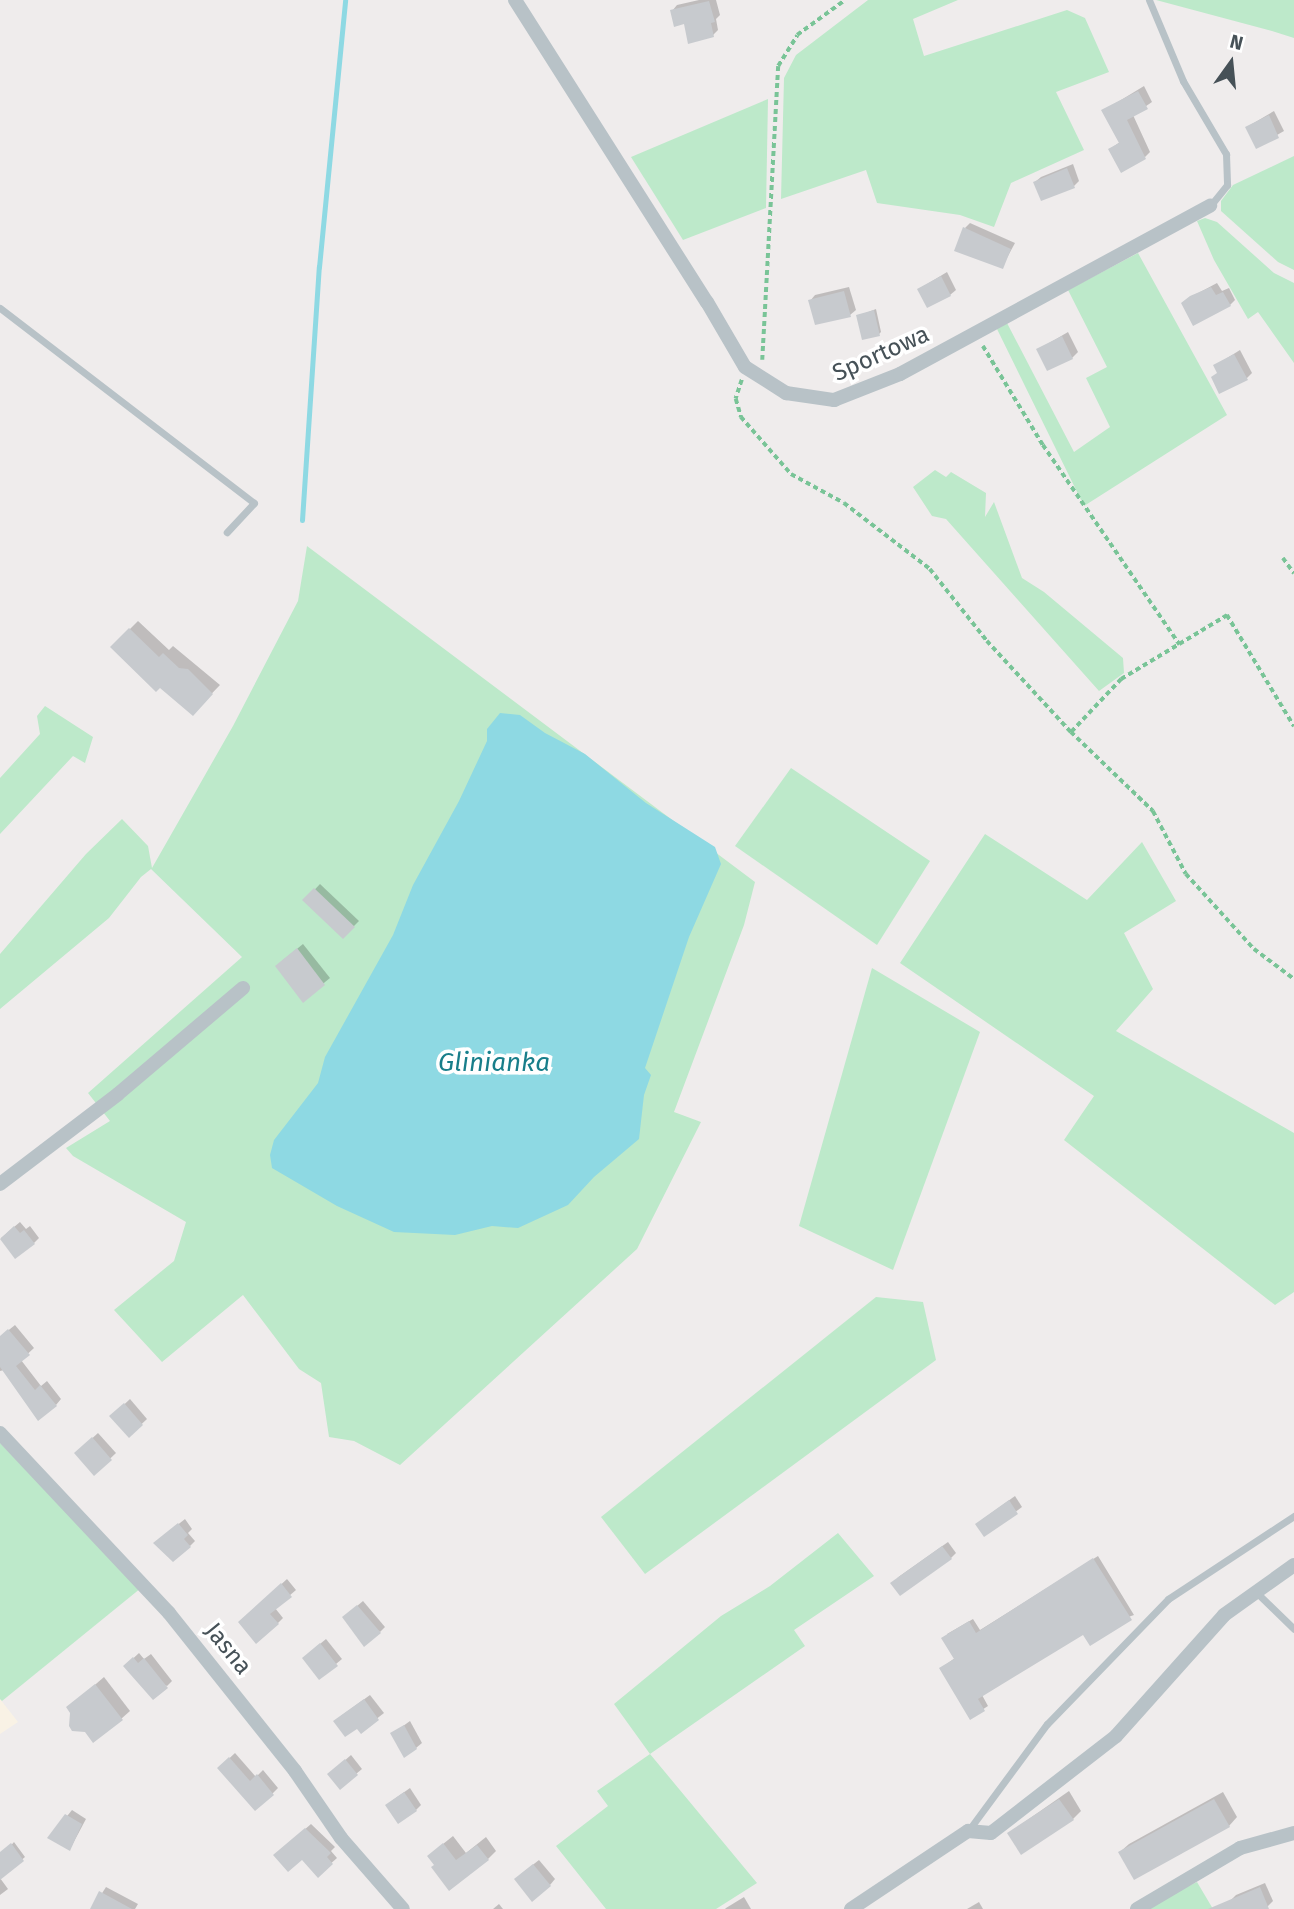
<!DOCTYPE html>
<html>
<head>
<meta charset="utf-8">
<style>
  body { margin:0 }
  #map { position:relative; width:1294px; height:1909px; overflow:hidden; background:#efecec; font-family:"Fira Sans",sans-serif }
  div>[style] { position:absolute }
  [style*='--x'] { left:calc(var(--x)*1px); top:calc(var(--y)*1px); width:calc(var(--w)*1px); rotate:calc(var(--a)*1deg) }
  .commercial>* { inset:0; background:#f9f2e5 }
  .green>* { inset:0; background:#bde9ca }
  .water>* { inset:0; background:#8ed9e3 }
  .shadow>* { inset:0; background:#0003 }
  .stream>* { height:5px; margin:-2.5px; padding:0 2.5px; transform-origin:2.5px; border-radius:2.5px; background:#8ed9e3 }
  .building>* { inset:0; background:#c7cace }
  .path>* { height:3.5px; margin-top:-1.75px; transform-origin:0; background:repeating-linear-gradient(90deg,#79c497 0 5px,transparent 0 8.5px) }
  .service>* { height:7px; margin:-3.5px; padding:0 3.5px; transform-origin:3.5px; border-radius:3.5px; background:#b8c2c7 }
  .minor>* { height:14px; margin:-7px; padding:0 7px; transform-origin:7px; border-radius:7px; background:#b8c2c7 }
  span { translate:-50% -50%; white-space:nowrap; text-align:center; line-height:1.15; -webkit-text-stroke:7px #fff; paint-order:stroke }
  .street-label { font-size:24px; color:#465157 }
  .water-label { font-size:26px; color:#187e8a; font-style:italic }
  .north { position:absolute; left:1196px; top:28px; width:70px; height:70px; -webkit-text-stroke:5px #fff; paint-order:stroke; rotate:15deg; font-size:19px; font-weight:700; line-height:28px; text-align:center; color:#465157 }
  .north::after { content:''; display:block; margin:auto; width:24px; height:32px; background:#465157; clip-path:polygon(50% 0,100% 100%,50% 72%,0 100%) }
</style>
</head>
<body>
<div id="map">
  <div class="commercial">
    <i style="clip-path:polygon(0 1699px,18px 1722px,0 1734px)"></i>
  </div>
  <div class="green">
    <i style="clip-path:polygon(868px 0,958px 0,913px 19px,924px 56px,1067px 10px,1085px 18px,1109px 72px,1056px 92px,1084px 150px,1011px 183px,994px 227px,960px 215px,877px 203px,866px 170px,781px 199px,784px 78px,796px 55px)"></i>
    <i style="clip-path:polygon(1156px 0,1294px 0,1294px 38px,1272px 31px)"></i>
    <i style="clip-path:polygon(768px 99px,766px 208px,683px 240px,631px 157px)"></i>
    <i style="clip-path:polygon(1294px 156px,1294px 270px,1278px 262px,1221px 211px,1221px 201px,1233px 185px)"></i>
    <i style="clip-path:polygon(1205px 218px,1217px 222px,1274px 273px,1294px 283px,1294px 363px,1258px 312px,1248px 319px,1214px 260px,1197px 221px)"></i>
    <i style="clip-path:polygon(1138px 253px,1227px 415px,1084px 506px,997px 329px,1007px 323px,1074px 452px,1110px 427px,1086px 378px,1107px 367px,1068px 290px)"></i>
    <i style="clip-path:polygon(935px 470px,946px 477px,951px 472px,986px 493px,985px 517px,994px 502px,1022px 578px,1044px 592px,1123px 658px,1124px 673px,1099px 691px,946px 519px,932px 516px,913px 487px)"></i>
    <i style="clip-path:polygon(307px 546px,755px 882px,744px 925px,674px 1112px,701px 1122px,637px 1249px,400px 1465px,354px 1441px,329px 1437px,321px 1383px,299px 1369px,243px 1295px,162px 1362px,114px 1310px,174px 1261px,186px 1222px,73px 1156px,66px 1148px,110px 1121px,88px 1093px,242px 957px,151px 869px,141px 877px,109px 918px,0 1009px,0 954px,86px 854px,122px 819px,148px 846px,152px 868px,233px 726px,298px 601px)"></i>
    <i style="clip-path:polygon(45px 706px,93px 737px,85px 763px,73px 756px,0 834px,0 778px,40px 734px,37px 716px)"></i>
    <i style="clip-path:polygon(791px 768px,930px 861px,877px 945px,735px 846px)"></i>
    <i style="clip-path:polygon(985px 834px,1087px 900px,1142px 842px,1176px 901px,1124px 933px,1153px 989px,1116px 1031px,1294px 1133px,1294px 1292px,1275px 1305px,1064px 1140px,1094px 1096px,900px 963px)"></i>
    <i style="clip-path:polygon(872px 968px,980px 1032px,893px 1270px,799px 1226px)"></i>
    <i style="clip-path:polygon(876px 1297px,923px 1302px,936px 1360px,645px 1574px,601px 1517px)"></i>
    <i style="clip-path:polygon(0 1443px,141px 1588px,2px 1701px,0 1699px)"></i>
    <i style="clip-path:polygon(838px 1533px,874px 1576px,794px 1630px,805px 1646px,650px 1754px,757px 1883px,716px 1909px,606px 1909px,556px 1846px,608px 1806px,597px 1791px,650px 1754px,614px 1704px,721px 1616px,770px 1586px)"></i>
    <i style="clip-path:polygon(1197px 1882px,1213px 1909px,1141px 1909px)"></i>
  </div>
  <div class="water">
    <i style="clip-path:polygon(500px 713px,520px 715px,545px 733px,585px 754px,646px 803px,715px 847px,721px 864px,689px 937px,645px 1068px,651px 1075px,644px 1095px,639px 1139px,594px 1177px,568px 1205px,518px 1228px,492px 1226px,455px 1235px,394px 1232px,337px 1206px,272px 1168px,270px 1155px,274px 1140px,318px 1083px,325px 1057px,393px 935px,413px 885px,459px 801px,487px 741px,487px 729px)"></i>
  </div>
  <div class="shadow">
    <i style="clip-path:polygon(699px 0,716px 0,720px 15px,716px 19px,718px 30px,713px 35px,685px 22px,672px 11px,677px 5px)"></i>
    <i style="clip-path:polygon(1144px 86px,1152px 102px,1133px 115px,1150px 152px,1145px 157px,1110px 149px,1120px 142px,1103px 111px)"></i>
    <i style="clip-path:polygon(1274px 111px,1284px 131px,1256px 147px,1247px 127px)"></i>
    <i style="clip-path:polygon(1073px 164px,1079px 181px,1074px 186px,1035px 182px,1041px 177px)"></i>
    <i style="clip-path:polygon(970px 223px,1015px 243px,1002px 267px,965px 228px)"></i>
    <i style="clip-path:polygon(947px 272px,956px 290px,950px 295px,919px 289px)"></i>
    <i style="clip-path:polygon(1217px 283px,1222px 291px,1229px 288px,1235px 300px,1230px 305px,1189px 298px)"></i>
    <i style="clip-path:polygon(849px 287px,856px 310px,850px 315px,810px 301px,815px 295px)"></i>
    <i style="clip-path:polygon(876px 309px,881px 332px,879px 334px,858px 316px)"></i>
    <i style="clip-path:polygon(1068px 332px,1078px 352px,1072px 358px,1039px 349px)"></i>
    <i style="clip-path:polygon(1240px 350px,1252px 373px,1246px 379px,1219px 372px,1216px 365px)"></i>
    <i style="clip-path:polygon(138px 621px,169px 650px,173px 646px,220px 685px,193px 713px,112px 647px)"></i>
    <i style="clip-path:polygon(320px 884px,359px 921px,343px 937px,305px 900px)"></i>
    <i style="clip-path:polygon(303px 944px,330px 978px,303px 1000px,282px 961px)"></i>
    <i style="clip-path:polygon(20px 1222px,26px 1229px,30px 1226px,39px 1238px,34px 1243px,1px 1238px)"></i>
    <i style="clip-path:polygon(15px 1325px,34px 1348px,21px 1360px,41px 1386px,47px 1381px,61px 1399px,56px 1405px,4px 1370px,0 1371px,0 1337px)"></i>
    <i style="clip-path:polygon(130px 1399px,147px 1419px,129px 1436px,112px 1416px)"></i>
    <i style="clip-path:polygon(98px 1433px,116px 1453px,95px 1473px,76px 1453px)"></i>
    <i style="clip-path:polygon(1015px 1496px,1022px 1507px,984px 1535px,983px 1519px)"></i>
    <i style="clip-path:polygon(185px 1519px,192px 1529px,188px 1533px,195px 1541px,190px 1546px,161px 1538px)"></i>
    <i style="clip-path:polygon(948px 1542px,956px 1553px,951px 1558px,897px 1578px)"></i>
    <i style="clip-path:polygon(1098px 1556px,1134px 1615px,1083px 1633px,982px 1695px,988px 1706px,971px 1717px,941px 1668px,955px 1658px,947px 1634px,973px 1619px,980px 1630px)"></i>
    <i style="clip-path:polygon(287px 1579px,296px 1590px,275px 1608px,283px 1618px,278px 1623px,240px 1622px)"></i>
    <i style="clip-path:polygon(363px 1601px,385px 1627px,380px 1632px,350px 1612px)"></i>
    <i style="clip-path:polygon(326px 1639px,342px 1659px,336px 1664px,309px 1653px)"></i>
    <i style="clip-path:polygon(139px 1653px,144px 1659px,151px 1654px,172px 1681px,167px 1686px,125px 1666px)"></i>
    <i style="clip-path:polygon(104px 1677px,130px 1711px,121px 1719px,75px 1702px)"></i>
    <i style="clip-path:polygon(370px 1695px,384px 1713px,361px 1731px,341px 1716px)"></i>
    <i style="clip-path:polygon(410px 1721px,422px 1743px,416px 1748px,392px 1734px)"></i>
    <i style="clip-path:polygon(235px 1753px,256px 1777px,263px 1770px,278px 1788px,272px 1794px,219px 1768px)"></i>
    <i style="clip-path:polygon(351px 1755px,362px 1769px,356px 1774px,335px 1769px)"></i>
    <i style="clip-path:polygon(410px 1788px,421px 1805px,416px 1810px,393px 1800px)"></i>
    <i style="clip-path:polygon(1069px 1791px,1081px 1811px,1073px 1819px,1009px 1833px)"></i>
    <i style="clip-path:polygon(1223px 1792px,1237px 1817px,1229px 1826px,1120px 1852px,1129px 1844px)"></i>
    <i style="clip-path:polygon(72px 1810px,86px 1819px,70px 1849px,50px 1837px)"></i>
    <i style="clip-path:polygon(311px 1824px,335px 1847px,331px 1851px,337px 1858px,318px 1875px,302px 1858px,281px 1850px)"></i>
    <i style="clip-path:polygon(453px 1836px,466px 1853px,486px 1837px,496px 1851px,488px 1859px,436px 1865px,438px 1848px)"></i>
    <i style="clip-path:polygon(14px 1842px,25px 1857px,0 1878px,8px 1889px,0 1895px,0 1858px)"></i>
    <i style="clip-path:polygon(539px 1860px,555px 1879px,550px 1885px,521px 1874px)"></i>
    <i style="clip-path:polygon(1265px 1883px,1273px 1901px,1267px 1907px,1234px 1909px,1231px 1900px,1236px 1895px)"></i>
    <i style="clip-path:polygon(106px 1887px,138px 1904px,135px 1909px,92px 1909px)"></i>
    <i style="clip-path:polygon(744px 1897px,751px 1909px,725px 1909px,726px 1908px)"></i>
    <i style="clip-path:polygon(979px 1902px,983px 1909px,967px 1909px)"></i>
    <i style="clip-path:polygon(499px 1904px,503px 1909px,493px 1909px)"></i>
  </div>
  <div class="stream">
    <i style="--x:302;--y:520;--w:254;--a:-86.2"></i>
    <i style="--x:319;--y:267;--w:268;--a:-84.4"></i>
  </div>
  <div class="building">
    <i style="clip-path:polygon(709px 1px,715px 22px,711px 23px,714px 37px,688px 44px,684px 24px,674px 27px,670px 10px)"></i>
    <i style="clip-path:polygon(1138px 91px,1148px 109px,1127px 120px,1146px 159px,1121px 173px,1108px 149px,1119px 143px,1101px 110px)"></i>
    <i style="clip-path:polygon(1269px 115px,1279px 138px,1256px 149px,1245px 127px)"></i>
    <i style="clip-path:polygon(1067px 168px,1075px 188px,1041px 201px,1033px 182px)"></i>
    <i style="clip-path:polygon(963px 227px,1011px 249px,1003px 269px,954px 251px)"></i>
    <i style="clip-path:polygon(941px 276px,951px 296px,927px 308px,917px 289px)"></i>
    <i style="clip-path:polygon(1211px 287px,1216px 295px,1223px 292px,1231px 306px,1193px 326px,1181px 303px,1190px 296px)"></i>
    <i style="clip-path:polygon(844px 291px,851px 317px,815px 325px,808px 300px)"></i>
    <i style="clip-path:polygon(874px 310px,880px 336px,862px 340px,856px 315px)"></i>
    <i style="clip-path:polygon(1062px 336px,1073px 359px,1047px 371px,1036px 349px)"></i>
    <i style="clip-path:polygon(1234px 354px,1248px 380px,1219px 394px,1211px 377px,1217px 373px,1213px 365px)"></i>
    <i style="clip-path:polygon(129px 628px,159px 657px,163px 653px,179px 668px,188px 669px,213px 694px,193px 716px,160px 688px,156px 692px,110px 647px)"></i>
    <i style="clip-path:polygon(314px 888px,355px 927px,343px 939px,302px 900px)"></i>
    <i style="clip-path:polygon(297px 948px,325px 985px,303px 1003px,275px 966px)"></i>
    <i style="clip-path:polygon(14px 1226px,20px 1233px,24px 1230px,35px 1244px,15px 1259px,0 1239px)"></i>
    <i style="clip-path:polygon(8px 1329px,30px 1355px,16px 1366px,35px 1390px,40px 1385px,57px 1406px,38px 1421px,0 1367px,0 1336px)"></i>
    <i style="clip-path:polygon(124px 1403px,143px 1425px,129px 1438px,109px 1416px)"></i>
    <i style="clip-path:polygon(92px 1437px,112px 1460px,94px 1476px,74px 1453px)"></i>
    <i style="clip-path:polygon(1009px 1500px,1018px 1514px,984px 1537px,975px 1524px)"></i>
    <i style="clip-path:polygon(178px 1523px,188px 1535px,184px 1539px,191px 1547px,173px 1562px,153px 1543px)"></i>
    <i style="clip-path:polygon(942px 1546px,952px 1559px,900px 1596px,890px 1583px)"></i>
    <i style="clip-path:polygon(1093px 1558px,1132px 1620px,1090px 1646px,1083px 1635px,978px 1699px,985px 1711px,970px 1720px,939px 1668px,954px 1659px,941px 1638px,969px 1621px,976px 1633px)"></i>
    <i style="clip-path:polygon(281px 1583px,292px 1597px,270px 1614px,279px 1624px,256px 1644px,238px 1622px)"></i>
    <i style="clip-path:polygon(357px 1605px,381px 1633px,364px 1647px,342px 1617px)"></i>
    <i style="clip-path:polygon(320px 1643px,338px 1666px,319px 1680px,302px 1658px)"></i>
    <i style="clip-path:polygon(133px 1657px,138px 1663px,144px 1658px,168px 1688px,153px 1700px,123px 1666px)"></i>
    <i style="clip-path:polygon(95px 1684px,123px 1720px,93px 1743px,85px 1732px,72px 1731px,69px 1726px,70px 1713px,66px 1707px)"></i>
    <i style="clip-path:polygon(364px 1699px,379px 1720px,361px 1734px,357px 1729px,345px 1737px,333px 1721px)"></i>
    <i style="clip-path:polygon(404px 1725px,417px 1749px,404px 1758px,390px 1733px)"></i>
    <i style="clip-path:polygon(229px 1757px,250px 1781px,257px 1774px,274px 1795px,255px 1811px,217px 1768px)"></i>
    <i style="clip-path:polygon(345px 1759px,358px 1775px,340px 1790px,327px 1774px)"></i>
    <i style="clip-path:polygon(404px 1792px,417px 1811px,398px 1824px,385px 1805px)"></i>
    <i style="clip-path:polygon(1059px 1799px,1074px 1820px,1021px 1855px,1007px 1833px)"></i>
    <i style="clip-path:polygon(1214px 1799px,1230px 1827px,1134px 1880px,1118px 1852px)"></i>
    <i style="clip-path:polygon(65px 1814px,82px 1824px,70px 1851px,47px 1838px)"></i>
    <i style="clip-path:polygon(305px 1828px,331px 1853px,327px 1857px,333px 1864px,318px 1878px,302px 1860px,288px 1872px,273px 1855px)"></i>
    <i style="clip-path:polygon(11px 1843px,24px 1861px,0 1880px,0 1852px)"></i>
    <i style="clip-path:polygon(443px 1843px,456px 1860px,477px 1845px,489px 1860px,449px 1891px,431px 1867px,434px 1865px,427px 1856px)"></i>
    <i style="clip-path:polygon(533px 1864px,551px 1886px,532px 1902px,514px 1879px)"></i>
    <i style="clip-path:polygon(1260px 1887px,1269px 1909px,1208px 1909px)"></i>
    <i style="clip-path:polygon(99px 1891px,132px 1909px,90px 1909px)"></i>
  </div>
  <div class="path">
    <i style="--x:983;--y:346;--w:116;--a:58.8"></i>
    <i style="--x:1043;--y:445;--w:242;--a:55.6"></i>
    <i style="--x:762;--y:360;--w:294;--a:-86.9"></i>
    <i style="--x:778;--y:66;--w:36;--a:-58"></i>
    <i style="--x:797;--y:35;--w:59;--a:-36.1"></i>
    <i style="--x:742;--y:380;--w:20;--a:108"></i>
    <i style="--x:736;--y:399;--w:19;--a:74"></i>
    <i style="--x:741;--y:417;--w:76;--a:48.7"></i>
    <i style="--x:791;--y:474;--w:60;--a:28.7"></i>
    <i style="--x:844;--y:503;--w:108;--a:37.5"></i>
    <i style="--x:930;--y:569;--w:92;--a:51.6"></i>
    <i style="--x:987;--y:641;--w:124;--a:47.3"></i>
    <i style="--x:1071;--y:732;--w:114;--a:43.9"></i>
    <i style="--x:1153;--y:811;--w:71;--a:62.4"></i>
    <i style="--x:1186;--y:874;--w:101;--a:47.8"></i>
    <i style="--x:1254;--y:949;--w:50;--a:36.9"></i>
    <i style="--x:1283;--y:558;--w:19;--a:54"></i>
    <i style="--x:1071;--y:732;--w:73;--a:-46.7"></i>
    <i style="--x:1121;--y:679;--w:124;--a:-31.1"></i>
    <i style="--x:1227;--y:615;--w:130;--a:58.9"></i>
  </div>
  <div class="service">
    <i style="--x:1149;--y:0;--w:88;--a:67.2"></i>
    <i style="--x:1183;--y:81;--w:85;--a:59.5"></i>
    <i style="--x:1226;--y:154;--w:31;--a:88"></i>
    <i style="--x:1227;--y:185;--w:27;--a:129"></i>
    <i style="--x:0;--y:308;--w:320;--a:37.5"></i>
    <i style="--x:254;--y:503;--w:40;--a:133"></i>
    <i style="--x:1256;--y:1592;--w:53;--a:44.2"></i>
    <i style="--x:968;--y:1831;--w:133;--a:-53.6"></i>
    <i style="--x:1047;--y:1724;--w:174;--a:-45.9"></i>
    <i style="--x:1168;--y:1599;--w:151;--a:-33.4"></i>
  </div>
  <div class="minor">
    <i style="--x:515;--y:0;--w:358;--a:57.6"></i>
    <i style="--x:707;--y:302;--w:75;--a:59.7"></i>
    <i style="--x:745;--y:367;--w:49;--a:32.4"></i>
    <i style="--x:786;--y:393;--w:49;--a:8.3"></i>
    <i style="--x:834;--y:400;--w:71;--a:-21.5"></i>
    <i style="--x:900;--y:374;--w:353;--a:-28.5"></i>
    <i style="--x:0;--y:1184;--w:148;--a:-37.3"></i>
    <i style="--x:118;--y:1094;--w:164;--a:-40.3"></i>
    <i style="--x:0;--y:1433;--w:247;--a:46.8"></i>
    <i style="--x:169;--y:1613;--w:202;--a:51.4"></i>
    <i style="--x:295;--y:1771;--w:81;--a:55.5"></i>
    <i style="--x:341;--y:1838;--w:94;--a:48.9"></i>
    <i style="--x:851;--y:1909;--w:141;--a:-33.7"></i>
    <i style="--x:968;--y:1831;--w:23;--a:5"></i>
    <i style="--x:991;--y:1833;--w:158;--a:-37.8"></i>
    <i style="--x:1116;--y:1736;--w:162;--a:-48.2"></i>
    <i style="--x:1224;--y:1615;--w:86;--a:-35.5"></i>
    <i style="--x:1137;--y:1909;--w:120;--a:-30.6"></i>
    <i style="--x:1240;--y:1848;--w:56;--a:-15.5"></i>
  </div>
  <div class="street-label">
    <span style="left:881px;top:354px;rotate:-24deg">Sportowa</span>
    <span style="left:228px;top:1649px;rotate:51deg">Jasna</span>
  </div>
  <div class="water-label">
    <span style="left:494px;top:1063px">Glinianka</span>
  </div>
  <div class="north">N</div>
</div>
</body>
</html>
